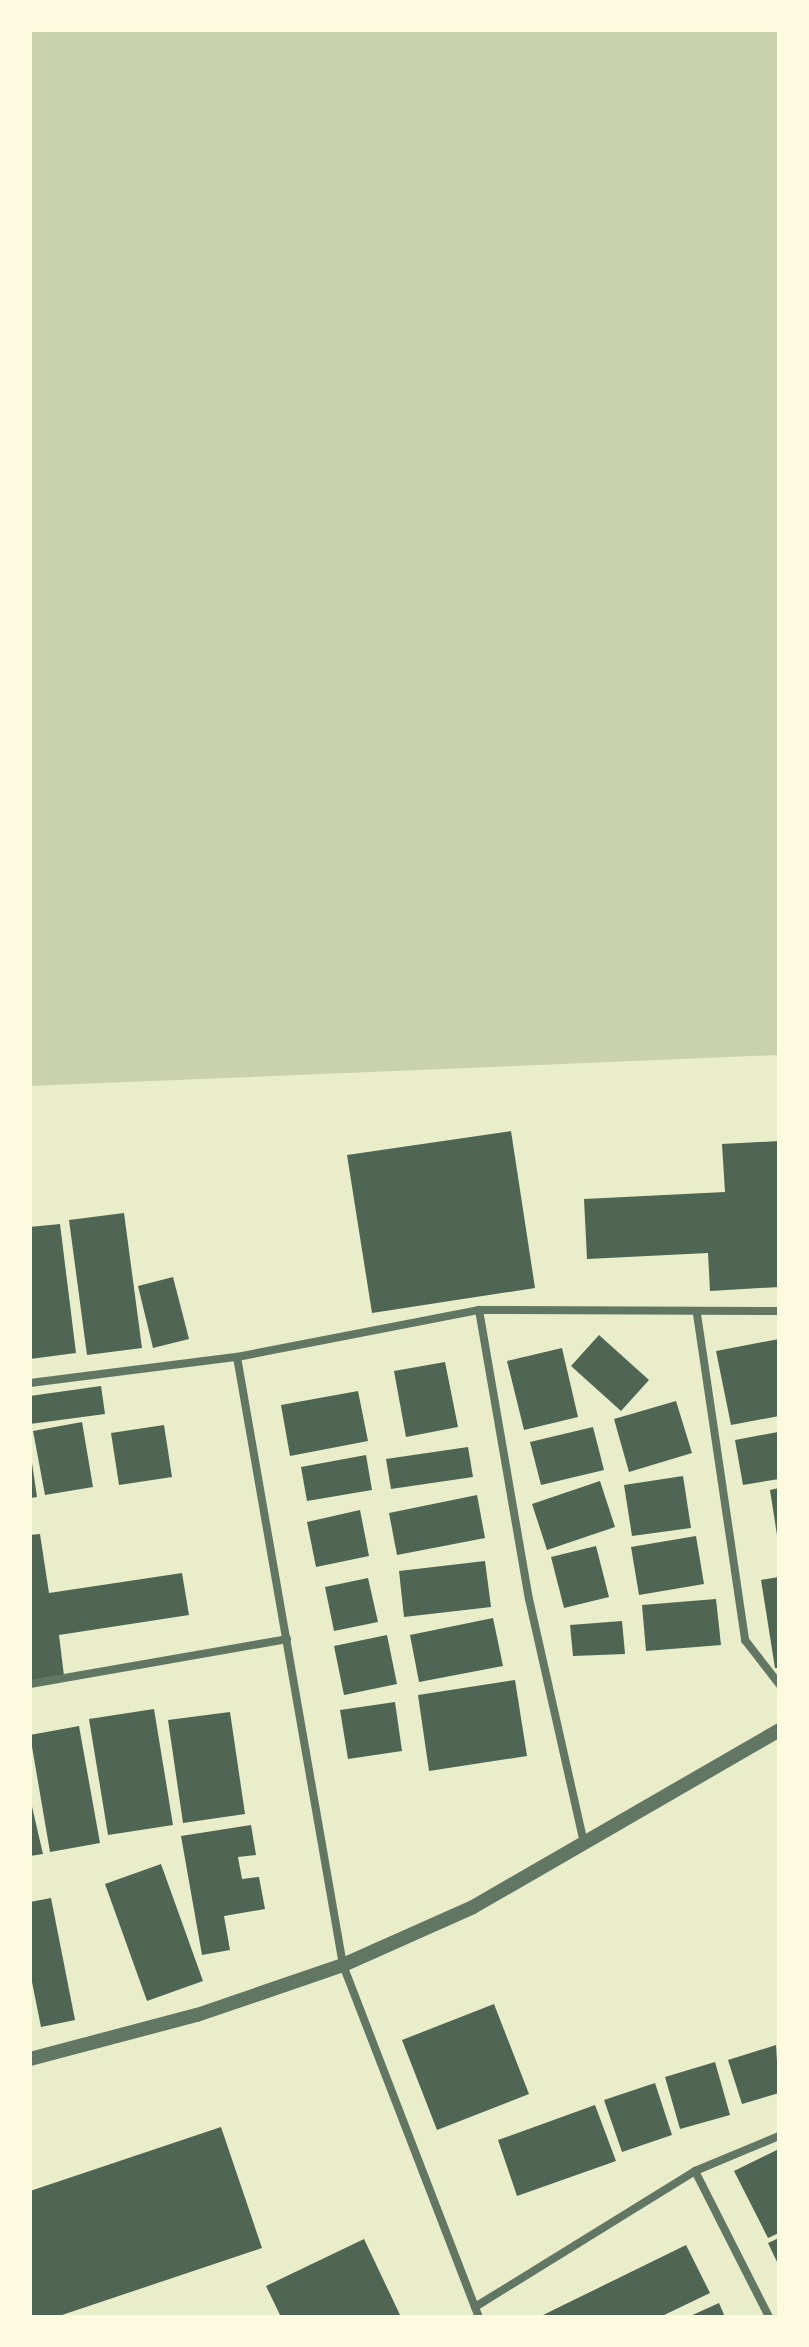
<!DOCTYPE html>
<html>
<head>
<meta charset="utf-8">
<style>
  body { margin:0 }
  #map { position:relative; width:809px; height:2347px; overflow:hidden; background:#e9edc9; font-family:Overpass,sans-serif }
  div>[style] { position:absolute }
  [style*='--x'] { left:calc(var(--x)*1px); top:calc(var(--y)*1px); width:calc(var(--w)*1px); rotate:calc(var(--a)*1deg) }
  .green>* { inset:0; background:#cad2ad }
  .building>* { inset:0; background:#4f6655 }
  .minor>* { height:8px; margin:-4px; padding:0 4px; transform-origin:4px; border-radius:4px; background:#617663 }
  .tertiary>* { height:14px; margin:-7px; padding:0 7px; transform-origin:7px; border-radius:7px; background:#617663 }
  span { translate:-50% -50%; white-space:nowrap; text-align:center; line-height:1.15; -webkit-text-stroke:6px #fefae0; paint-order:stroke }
  .frame { position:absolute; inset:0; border:32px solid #fefae0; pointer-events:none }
</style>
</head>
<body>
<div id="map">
  <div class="green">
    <i style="clip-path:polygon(30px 30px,779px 30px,779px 1055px,30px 1086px)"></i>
  </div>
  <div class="building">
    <i style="clip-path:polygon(511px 1131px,535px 1288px,372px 1313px,347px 1155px)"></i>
    <i style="clip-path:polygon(779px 1141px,779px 1287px,710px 1291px,708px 1253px,587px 1259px,584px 1199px,725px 1192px,722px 1144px)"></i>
    <i style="clip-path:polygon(124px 1213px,142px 1348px,87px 1355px,69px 1220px)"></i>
    <i style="clip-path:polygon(60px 1224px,76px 1353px,30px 1359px,30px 1227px)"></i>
    <i style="clip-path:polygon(173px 1277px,189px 1339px,153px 1348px,138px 1286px)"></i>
    <i style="clip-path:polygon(599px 1335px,649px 1380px,621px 1411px,571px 1366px)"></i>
    <i style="clip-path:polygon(779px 1339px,779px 1416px,731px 1425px,716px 1351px)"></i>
    <i style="clip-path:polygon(562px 1348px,578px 1417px,524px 1430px,507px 1361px)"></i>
    <i style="clip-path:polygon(445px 1362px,458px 1427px,406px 1437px,394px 1371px)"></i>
    <i style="clip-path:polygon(101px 1386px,105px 1414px,30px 1424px,30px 1396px)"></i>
    <i style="clip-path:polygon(358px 1391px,368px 1441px,290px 1456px,281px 1405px)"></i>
    <i style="clip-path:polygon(676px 1401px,692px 1453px,629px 1472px,614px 1419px)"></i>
    <i style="clip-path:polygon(82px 1422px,93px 1487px,45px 1495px,33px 1431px)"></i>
    <i style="clip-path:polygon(164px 1425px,172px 1477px,119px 1485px,111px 1433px)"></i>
    <i style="clip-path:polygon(593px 1427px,604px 1470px,541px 1485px,530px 1442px)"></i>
    <i style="clip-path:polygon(778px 1432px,779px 1479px,743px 1485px,735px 1440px)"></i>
    <i style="clip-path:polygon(468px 1447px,473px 1477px,391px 1489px,386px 1459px)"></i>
    <i style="clip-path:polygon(366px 1455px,372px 1490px,307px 1501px,301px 1467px)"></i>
    <i style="clip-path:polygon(32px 1463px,37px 1497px,30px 1498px,30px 1464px)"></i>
    <i style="clip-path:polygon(683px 1476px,691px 1528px,632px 1536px,624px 1485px)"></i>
    <i style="clip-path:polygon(600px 1481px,615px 1527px,547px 1550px,532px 1504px)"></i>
    <i style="clip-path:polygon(779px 1488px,779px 1535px,777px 1535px,770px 1490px)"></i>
    <i style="clip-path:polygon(477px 1495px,485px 1538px,397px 1555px,389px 1513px)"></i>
    <i style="clip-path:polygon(360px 1510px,369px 1556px,316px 1567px,307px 1522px)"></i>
    <i style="clip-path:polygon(40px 1534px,49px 1593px,182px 1573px,189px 1615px,59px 1635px,64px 1676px,30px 1682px,30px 1535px)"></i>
    <i style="clip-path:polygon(696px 1536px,704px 1584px,639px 1595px,631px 1547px)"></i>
    <i style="clip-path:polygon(596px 1546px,609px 1597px,564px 1608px,551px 1557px)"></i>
    <i style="clip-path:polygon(485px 1561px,491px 1607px,404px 1617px,399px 1571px)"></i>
    <i style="clip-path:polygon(779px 1577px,779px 1668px,775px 1668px,761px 1580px)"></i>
    <i style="clip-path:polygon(368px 1578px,378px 1622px,334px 1631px,325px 1587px)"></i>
    <i style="clip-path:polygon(716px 1599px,721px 1645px,646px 1651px,642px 1605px)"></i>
    <i style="clip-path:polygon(493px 1618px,503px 1666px,419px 1682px,410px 1635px)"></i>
    <i style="clip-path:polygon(622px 1621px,625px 1654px,573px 1656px,570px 1625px)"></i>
    <i style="clip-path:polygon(387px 1635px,397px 1684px,344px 1695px,334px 1646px)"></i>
    <i style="clip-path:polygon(515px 1680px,527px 1756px,429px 1771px,418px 1695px)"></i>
    <i style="clip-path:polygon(395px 1702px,402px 1751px,348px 1759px,340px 1710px)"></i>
    <i style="clip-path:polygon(154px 1709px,173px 1825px,108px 1835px,89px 1719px)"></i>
    <i style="clip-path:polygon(230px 1712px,245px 1814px,183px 1823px,168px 1720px)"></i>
    <i style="clip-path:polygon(79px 1726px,100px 1843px,50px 1852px,30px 1735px)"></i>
    <i style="clip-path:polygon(30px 1798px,43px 1854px,30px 1856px)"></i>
    <i style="clip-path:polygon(251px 1825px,256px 1855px,238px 1857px,242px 1879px,259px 1877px,265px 1909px,224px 1916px,230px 1950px,202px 1955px,181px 1836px)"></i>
    <i style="clip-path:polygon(161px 1864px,203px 1981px,147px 2001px,105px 1884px)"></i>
    <i style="clip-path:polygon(51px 1898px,75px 2020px,41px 2027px,30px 1972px,30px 1902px)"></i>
    <i style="clip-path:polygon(494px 2004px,529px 2094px,437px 2130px,402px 2040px)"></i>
    <i style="clip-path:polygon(776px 2045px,779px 2093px,742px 2104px,728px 2060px)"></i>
    <i style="clip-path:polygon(715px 2062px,730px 2115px,680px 2129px,665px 2077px)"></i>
    <i style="clip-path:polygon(655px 2083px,672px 2135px,622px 2152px,604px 2100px)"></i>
    <i style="clip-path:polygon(595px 2105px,616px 2161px,517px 2196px,498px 2140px)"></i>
    <i style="clip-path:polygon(221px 2127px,262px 2248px,56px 2317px,30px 2317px,30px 2191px)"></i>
    <i style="clip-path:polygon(779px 2149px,779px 2233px,768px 2238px,734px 2171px)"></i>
    <i style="clip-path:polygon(779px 2238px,779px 2266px,768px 2243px)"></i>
    <i style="clip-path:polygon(364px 2239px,401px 2317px,281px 2317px,266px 2286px)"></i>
    <i style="clip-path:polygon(686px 2245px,710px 2293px,660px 2317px,539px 2317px)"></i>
    <i style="clip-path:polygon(719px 2303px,725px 2317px,688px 2317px)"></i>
  </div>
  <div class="minor">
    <i style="--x:479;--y:1310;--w:293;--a:80.2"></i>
    <i style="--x:529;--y:1599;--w:250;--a:77.3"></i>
    <i style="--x:697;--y:1314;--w:330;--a:81.6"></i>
    <i style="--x:745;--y:1640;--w:56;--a:52.3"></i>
    <i style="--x:237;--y:1357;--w:617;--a:80.11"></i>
    <i style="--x:343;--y:1965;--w:377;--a:68.9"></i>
    <i style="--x:30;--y:1383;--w:209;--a:-7.2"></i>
    <i style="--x:237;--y:1357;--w:247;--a:-11"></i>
    <i style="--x:479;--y:1310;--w:300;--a:0.2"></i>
    <i style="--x:30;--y:1684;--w:261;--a:-9.9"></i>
    <i style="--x:695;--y:2171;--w:164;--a:63.1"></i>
    <i style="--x:475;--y:2307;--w:259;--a:-31.7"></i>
    <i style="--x:695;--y:2171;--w:91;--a:-22.6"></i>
  </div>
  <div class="tertiary">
    <i style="--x:30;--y:2059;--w:173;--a:-14.8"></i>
    <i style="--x:197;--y:2015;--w:154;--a:-18.9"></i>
    <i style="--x:343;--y:1965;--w:142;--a:-24"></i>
    <i style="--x:473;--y:1907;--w:354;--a:-30"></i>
  </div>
  <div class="frame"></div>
</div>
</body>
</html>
